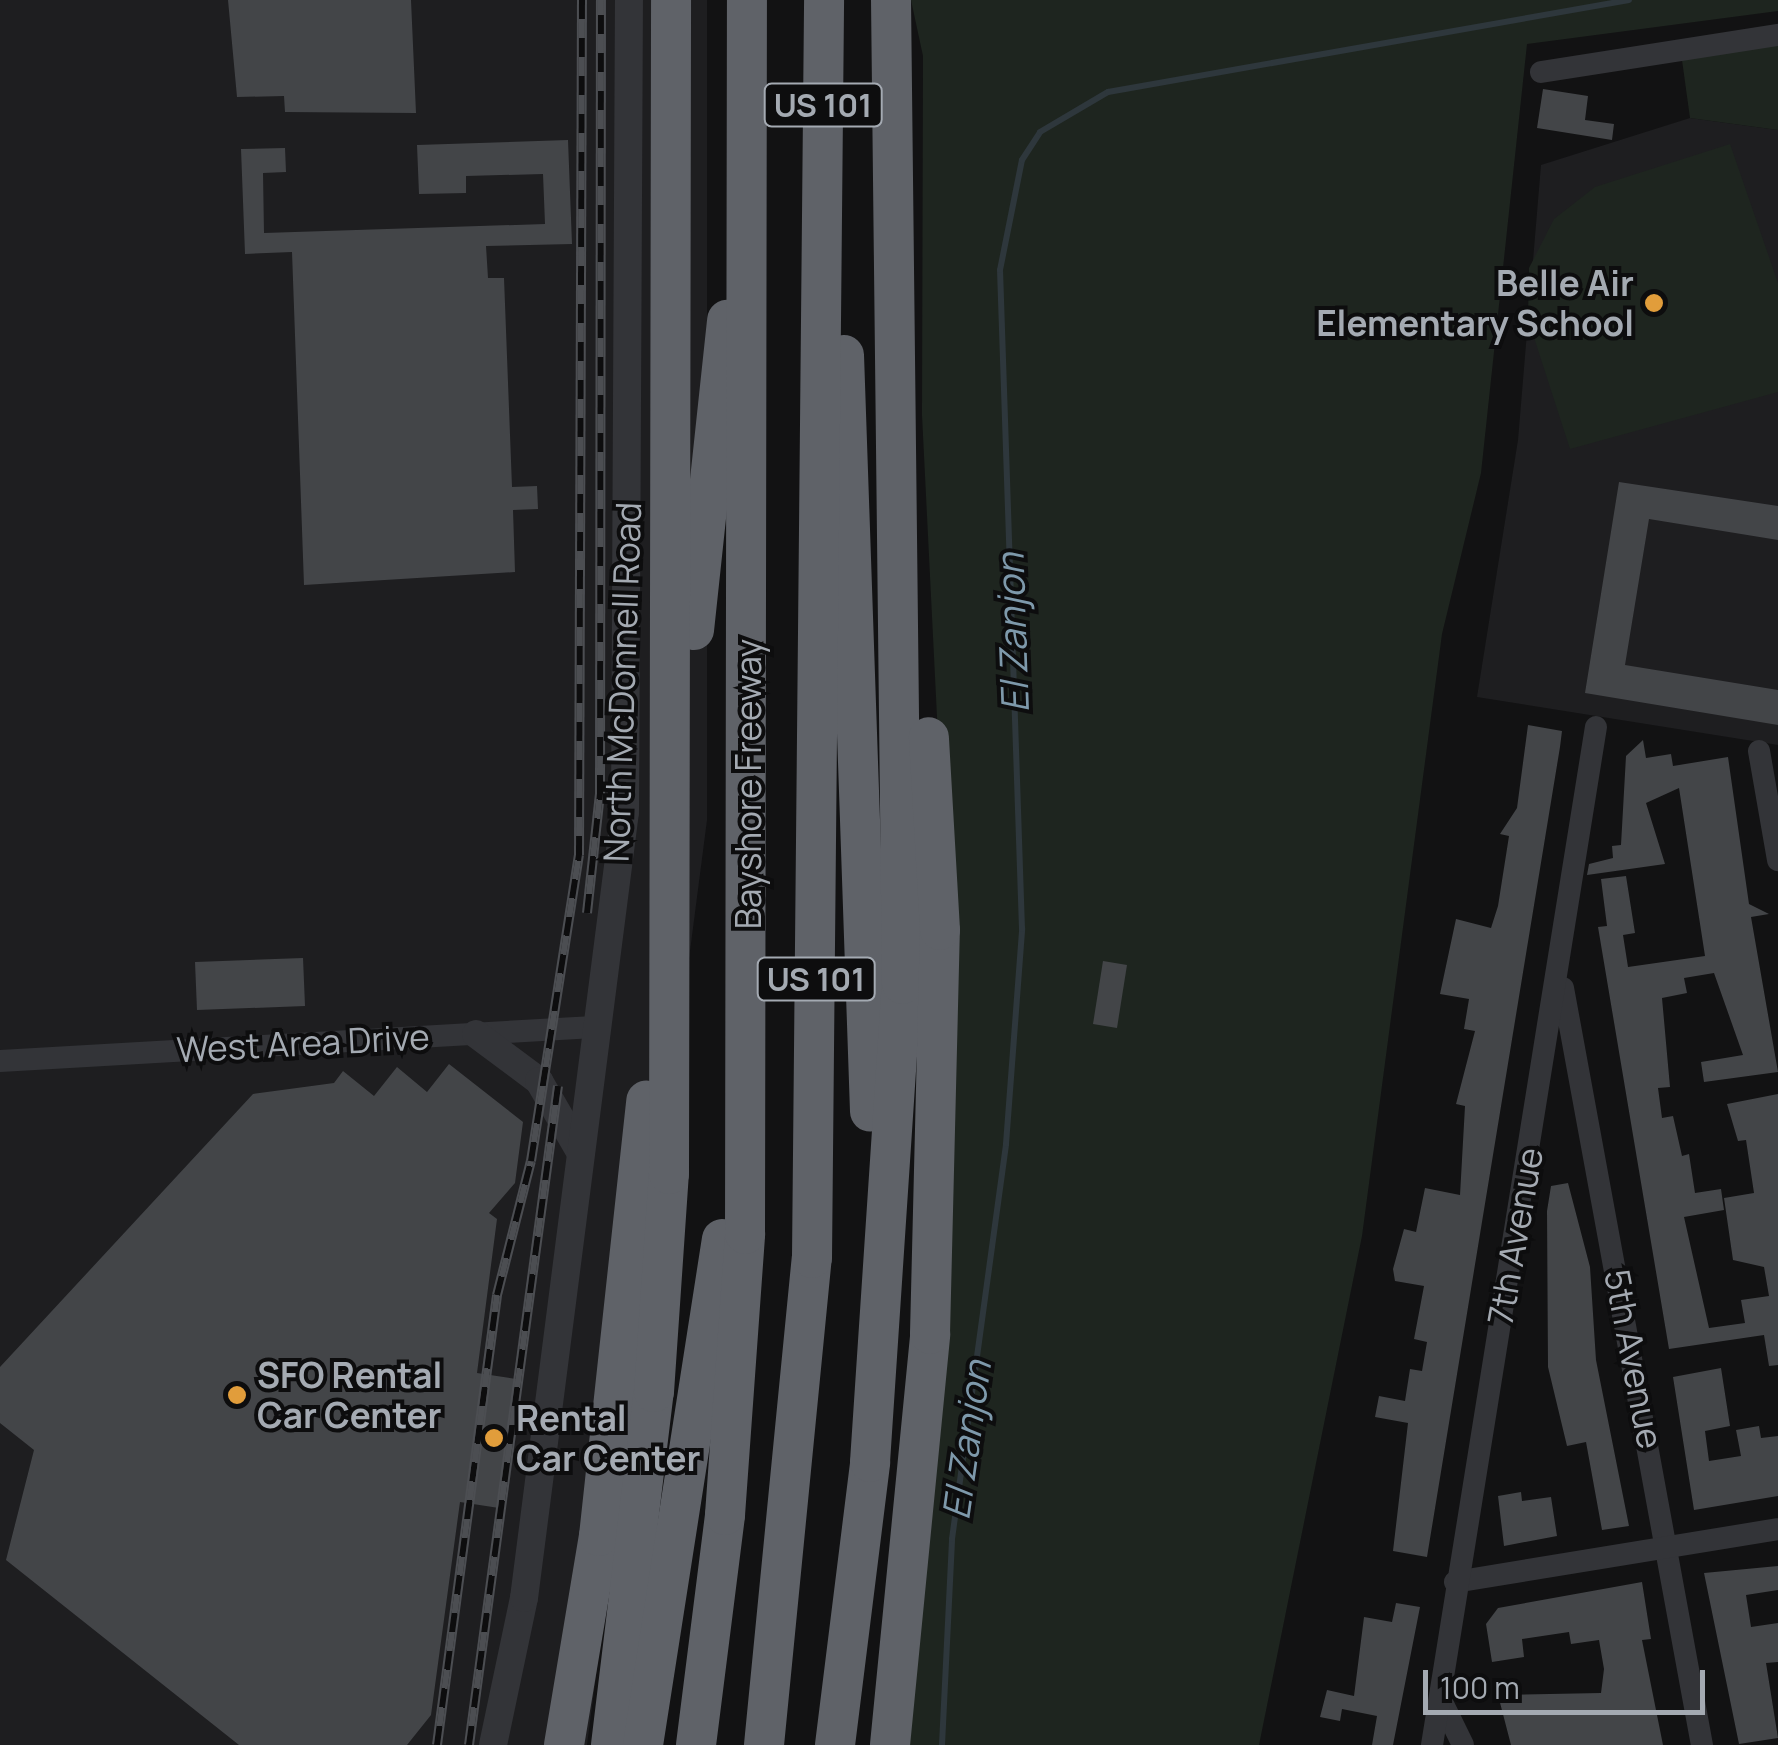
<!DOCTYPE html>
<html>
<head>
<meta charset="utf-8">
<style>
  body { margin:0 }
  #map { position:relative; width:1778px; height:1745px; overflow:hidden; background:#121213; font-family:Manrope,sans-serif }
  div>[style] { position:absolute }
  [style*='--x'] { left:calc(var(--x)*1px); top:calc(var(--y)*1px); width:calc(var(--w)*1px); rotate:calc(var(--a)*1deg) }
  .built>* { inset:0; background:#1e1e20 }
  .green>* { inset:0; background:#1e251f }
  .stream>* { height:6px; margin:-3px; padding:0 3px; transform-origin:3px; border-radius:3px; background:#2e373c }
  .building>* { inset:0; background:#434548 }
  .minor>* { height:22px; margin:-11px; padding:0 11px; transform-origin:11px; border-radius:11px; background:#333438 }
  .tertiary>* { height:28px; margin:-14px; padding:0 14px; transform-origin:14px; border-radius:14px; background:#333438 }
  .motorway>* { height:40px; margin:-20px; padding:0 20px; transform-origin:20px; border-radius:20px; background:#5f6268 }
  .rail>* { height:10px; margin-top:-5px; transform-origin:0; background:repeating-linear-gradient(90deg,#0d0d0e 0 19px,#4c4e52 0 38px); box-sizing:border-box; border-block:2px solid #4c4e52 }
  .dots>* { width:28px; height:28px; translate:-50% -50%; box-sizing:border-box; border:5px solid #0d0d0e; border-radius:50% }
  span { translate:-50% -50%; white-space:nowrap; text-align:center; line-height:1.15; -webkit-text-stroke:8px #0d0d0e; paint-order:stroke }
  .shield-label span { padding:2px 8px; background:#0d0d0e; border:2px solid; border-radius:8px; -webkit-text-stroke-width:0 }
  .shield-label { font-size:32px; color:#a4aab2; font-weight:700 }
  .poi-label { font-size:35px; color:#a4aab2; font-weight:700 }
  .right { translate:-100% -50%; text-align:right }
  .left { translate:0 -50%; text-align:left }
  .street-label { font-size:35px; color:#a4aab2 }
  .water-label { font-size:38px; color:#7e99ab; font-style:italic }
  .scale { position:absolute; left:1423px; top:1670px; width:282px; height:45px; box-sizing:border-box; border:5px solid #a4aab2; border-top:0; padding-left:12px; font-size:30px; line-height:35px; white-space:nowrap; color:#a4aab2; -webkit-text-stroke:8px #0d0d0e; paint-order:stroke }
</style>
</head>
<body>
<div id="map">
  <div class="built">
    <i style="clip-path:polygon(0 0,707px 0,707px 820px,587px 1745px,0 1745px)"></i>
    <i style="clip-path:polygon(1690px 118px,1778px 130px,1778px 745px,1477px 697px,1518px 440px,1541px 165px)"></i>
  </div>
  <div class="green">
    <i style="clip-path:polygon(911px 0,1778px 0,1778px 11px,1527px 44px,1481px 473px,1442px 634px,1362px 1236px,1259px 1745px,879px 1745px,947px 918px,922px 415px,923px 56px)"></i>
    <i style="clip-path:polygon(1778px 43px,1778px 130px,1690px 118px,1682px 60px)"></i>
    <i style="clip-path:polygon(1730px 144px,1778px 283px,1778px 392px,1570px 449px,1528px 319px,1529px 268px,1554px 219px,1595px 187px)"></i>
  </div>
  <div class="stream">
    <i style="--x:942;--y:1745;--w:206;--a:-87.2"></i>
    <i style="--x:952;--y:1539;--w:399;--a:-82.2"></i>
    <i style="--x:1006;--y:1144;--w:216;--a:-85.7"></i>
    <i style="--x:1022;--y:929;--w:659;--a:-91.91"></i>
    <i style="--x:1000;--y:270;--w:112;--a:-78.7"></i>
    <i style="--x:1022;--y:160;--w:33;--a:-57"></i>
    <i style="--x:1040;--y:132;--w:79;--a:-30.5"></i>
    <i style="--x:1108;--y:92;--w:529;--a:-10.01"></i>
  </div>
  <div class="building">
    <i style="clip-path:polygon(228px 0,411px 0,416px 113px,285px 112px,284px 96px,237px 97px)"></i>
    <i style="clip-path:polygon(1543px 89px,1588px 96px,1585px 120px,1614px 124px,1612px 140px,1537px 128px)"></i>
    <i style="clip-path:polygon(568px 140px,572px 244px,486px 246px,488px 278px,504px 278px,512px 487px,537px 486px,538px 509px,513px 510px,515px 572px,304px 585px,292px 252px,245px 254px,241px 149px,285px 148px,286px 172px,263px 173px,264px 233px,545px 224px,543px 174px,466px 176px,466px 193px,419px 194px,417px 145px)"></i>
    <i style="clip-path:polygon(1619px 482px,1778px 506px,1778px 540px,1649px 519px,1625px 665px,1778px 690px,1778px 725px,1585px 693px)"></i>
    <i style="clip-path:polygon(1528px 725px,1562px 731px,1560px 747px,1427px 1557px,1393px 1551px,1408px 1423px,1375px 1417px,1379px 1396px,1405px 1401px,1410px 1369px,1422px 1371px,1427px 1342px,1414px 1339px,1424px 1286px,1395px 1281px,1393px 1269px,1404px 1229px,1416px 1232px,1425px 1188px,1460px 1195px,1465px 1106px,1456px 1104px,1475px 1031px,1464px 1029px,1469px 999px,1440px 994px,1456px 919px,1491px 928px,1498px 906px,1509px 836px,1500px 834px,1517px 808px)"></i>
    <i style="clip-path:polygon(1643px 740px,1646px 758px,1671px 754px,1673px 766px,1728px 757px,1749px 904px,1769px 914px,1751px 917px,1778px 1072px,1704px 1082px,1701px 1062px,1743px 1055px,1714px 973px,1684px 978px,1687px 993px,1662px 998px,1670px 1087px,1658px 1088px,1662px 1118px,1673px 1116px,1682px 1156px,1689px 1154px,1695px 1193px,1721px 1189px,1724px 1210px,1684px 1217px,1709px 1328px,1745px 1323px,1741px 1300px,1769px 1296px,1764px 1267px,1733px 1260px,1724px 1198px,1754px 1193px,1746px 1140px,1738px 1141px,1727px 1104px,1778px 1094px,1778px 1365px,1769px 1366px,1764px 1335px,1669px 1349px,1598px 927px,1607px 926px,1601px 879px,1626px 876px,1635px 933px,1623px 935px,1628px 967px,1705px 956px,1679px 788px,1646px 803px,1665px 864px,1587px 875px,1589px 864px,1613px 858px,1612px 846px,1621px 845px,1626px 756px)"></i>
    <i style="clip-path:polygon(303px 958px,305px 1006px,197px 1010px,195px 962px)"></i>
    <i style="clip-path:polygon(1103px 961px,1127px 965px,1117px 1028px,1093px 1024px)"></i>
    <i style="clip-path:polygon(449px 1064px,523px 1122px,515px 1183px,489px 1213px,497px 1219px,477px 1373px,516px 1379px,499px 1508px,460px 1502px,431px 1715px,407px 1745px,239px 1745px,6px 1560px,34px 1450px,0 1423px,0 1367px,253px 1094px,334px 1083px,343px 1071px,374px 1096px,397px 1067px,427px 1092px)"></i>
    <i style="clip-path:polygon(1568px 1183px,1590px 1267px,1596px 1360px,1629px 1526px,1602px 1530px,1586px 1442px,1567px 1446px,1548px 1367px,1547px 1211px,1551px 1186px)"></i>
    <i style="clip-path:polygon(1721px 1368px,1730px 1426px,1705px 1431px,1709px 1461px,1741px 1456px,1736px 1430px,1759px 1426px,1761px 1438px,1778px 1436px,1778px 1496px,1694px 1510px,1673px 1377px)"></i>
    <i style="clip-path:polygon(1521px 1492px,1522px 1501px,1551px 1497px,1557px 1536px,1504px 1546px,1498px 1496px)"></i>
    <i style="clip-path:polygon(1778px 1566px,1778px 1590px,1746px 1595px,1751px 1627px,1778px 1623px,1778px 1662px,1766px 1663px,1778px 1738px,1739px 1744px,1704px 1573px)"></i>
    <i style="clip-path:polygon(1642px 1582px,1651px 1639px,1642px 1640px,1663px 1745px,1511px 1745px,1498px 1695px,1601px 1693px,1604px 1669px,1599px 1640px,1571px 1644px,1569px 1632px,1522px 1639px,1524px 1657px,1492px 1662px,1486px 1624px,1498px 1608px)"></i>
    <i style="clip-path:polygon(1396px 1603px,1420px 1607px,1393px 1745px,1372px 1745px,1377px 1716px,1342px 1709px,1340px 1721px,1320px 1717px,1327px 1690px,1354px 1696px,1364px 1617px,1392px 1622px)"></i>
  </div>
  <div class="minor">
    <i style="--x:1541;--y:72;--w:240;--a:-8.9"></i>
    <i style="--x:1759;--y:751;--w:111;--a:80.1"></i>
    <i style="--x:1563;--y:988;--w:770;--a:79.6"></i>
    <i style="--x:0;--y:1061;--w:595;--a:-3.28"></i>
    <i style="--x:1455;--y:1582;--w:327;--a:-9.3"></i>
    <i style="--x:1440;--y:1698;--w:52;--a:63.9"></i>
    <i style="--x:1432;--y:1745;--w:1031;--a:-80.85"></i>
  </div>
  <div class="tertiary">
    <i style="--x:476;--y:1034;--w:79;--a:36.7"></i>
    <i style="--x:539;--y:1081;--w:80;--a:59.9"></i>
    <i style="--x:493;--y:1745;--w:150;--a:-78.1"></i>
    <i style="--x:524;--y:1598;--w:792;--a:-82.68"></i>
    <i style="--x:625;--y:812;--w:812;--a:-89.72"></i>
  </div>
  <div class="motorway">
    <i style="--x:844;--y:355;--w:757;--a:88.03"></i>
    <i style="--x:694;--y:630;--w:312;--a:-83.9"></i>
    <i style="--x:564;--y:1745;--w:212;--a:-80.5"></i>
    <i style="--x:599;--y:1536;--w:438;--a:-83.8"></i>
    <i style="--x:611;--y:1745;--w:356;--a:-83.1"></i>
    <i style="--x:654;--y:1392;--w:219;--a:-86.1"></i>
    <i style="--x:669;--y:1174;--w:1174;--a:-89.9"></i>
    <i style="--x:643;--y:1745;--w:512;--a:-81.13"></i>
    <i style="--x:696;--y:1745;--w:232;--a:-82.8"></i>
    <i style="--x:725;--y:1515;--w:282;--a:-85.9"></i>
    <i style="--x:745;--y:1234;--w:1234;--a:-89.91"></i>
    <i style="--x:764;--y:1745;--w:489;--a:-84.4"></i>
    <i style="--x:812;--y:1258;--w:1258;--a:-89.45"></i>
    <i style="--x:835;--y:1745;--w:285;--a:-82.9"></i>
    <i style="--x:870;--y:1462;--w:479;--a:-86.2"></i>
    <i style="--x:902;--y:984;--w:984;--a:-90.64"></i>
    <i style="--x:890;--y:1745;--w:413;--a:-84.4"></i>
    <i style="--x:930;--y:1334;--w:404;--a:-88.6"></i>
    <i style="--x:940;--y:930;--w:193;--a:-93.3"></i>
  </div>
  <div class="rail">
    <i style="--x:587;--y:913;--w:120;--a:-83.8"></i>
    <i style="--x:600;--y:794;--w:794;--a:-89.93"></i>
    <i style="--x:437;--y:1745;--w:454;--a:-82.4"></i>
    <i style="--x:497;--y:1295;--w:138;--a:-75.8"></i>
    <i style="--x:531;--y:1161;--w:310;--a:-81.1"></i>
    <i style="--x:579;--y:855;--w:855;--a:-89.8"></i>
    <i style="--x:469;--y:1745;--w:665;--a:-82.31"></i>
  </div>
  <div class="dots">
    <i style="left:1654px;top:303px;background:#e19d3b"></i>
    <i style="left:237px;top:1395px;background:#e19d3b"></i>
    <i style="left:494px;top:1438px;background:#e19d3b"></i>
  </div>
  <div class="shield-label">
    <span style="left:823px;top:105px">US 101</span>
    <span style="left:816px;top:979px">US 101</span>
  </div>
  <div class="poi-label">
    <span class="right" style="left:1634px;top:303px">Belle Air<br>Elementary School</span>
    <span class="left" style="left:257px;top:1395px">SFO Rental<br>Car Center</span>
    <span class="left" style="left:516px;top:1438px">Rental<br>Car Center</span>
  </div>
  <div class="street-label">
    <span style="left:622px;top:682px;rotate:-88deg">North McDonnell Road</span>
    <span style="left:748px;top:784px;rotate:-90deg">Bayshore Freeway</span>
    <span style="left:303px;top:1043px;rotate:-3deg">West Area Drive</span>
    <span style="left:1515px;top:1236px;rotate:-80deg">7th Avenue</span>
    <span style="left:1634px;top:1359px;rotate:79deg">5th Avenue</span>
  </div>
  <div class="water-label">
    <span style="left:1012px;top:633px;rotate:-92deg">El Zanjon</span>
    <span style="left:966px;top:1440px;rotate:-82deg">El Zanjon</span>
  </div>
  <div class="scale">100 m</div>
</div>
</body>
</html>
